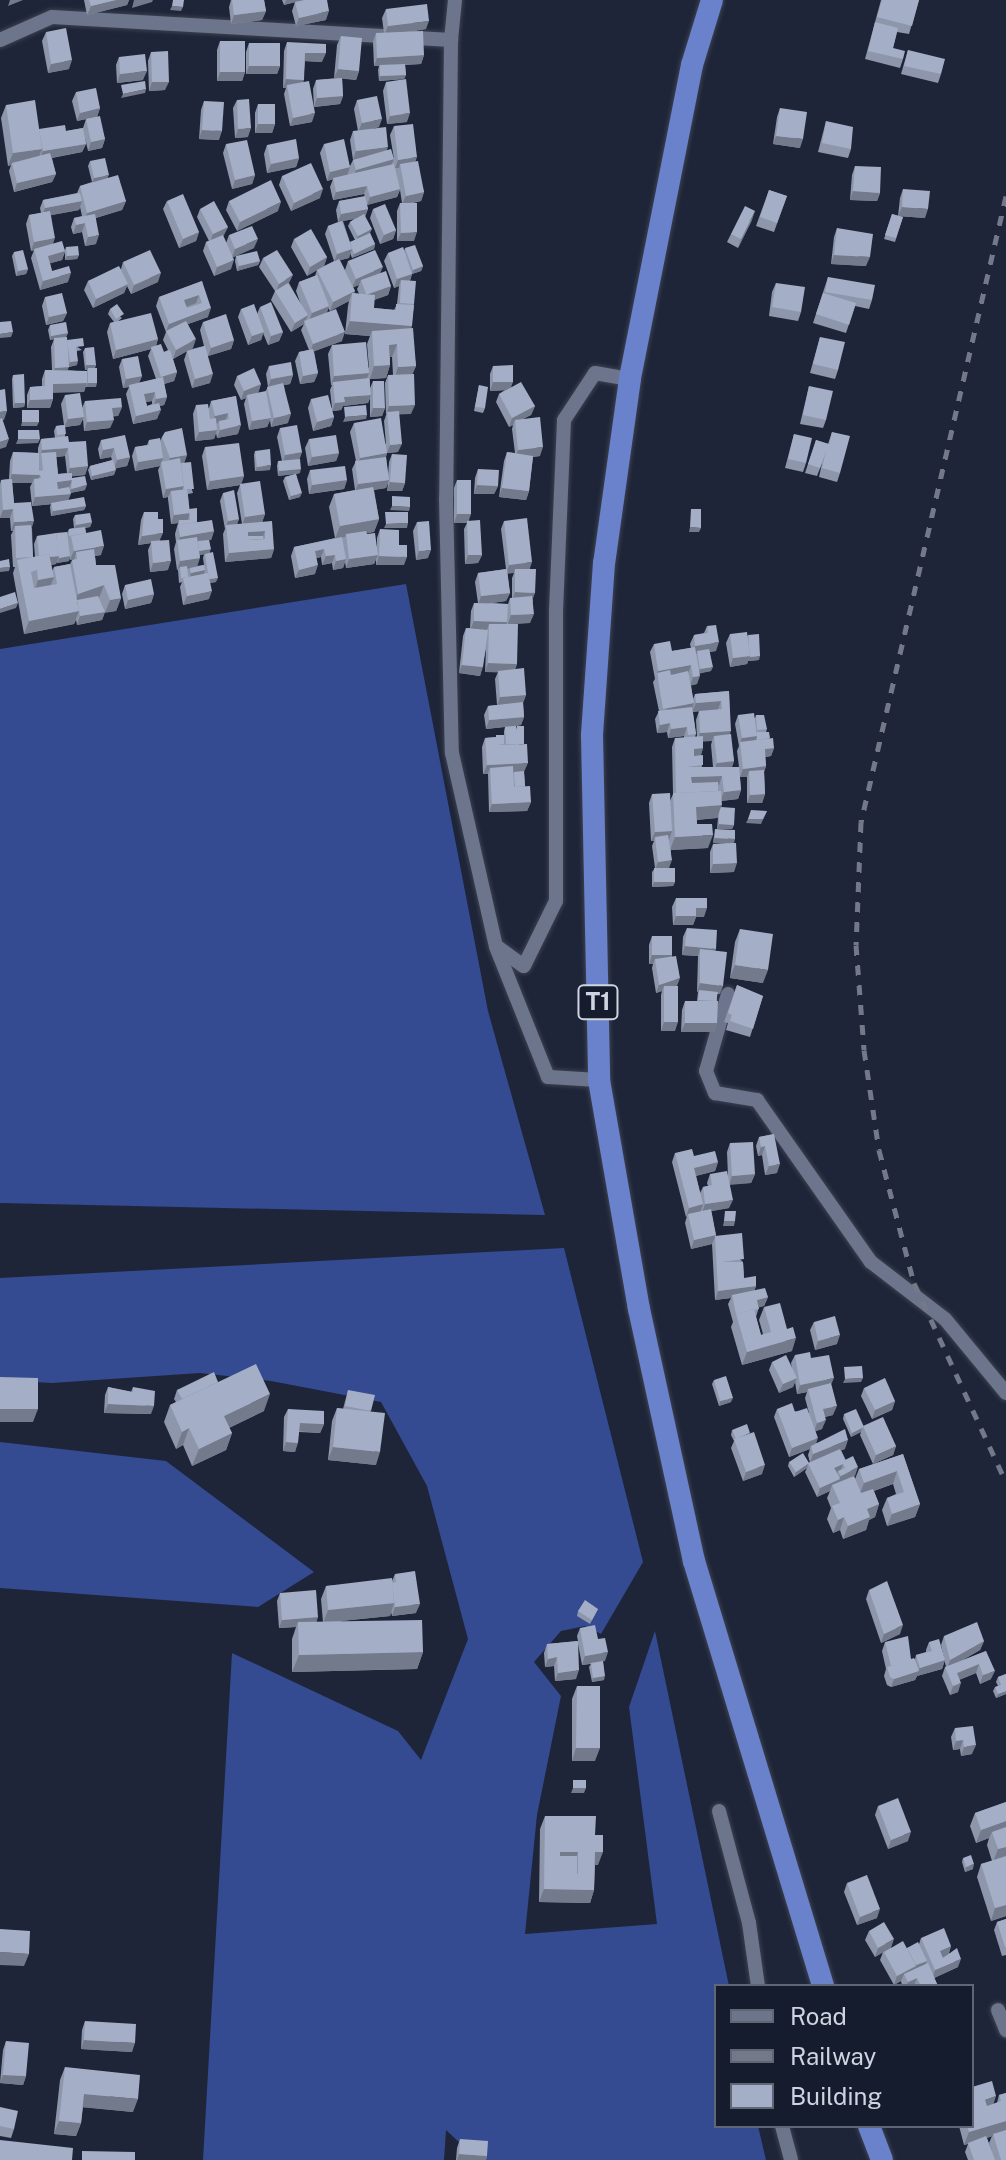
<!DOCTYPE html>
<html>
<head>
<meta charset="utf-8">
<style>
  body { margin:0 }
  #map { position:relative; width:1006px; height:2160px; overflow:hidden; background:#1e2538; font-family:"Public Sans",sans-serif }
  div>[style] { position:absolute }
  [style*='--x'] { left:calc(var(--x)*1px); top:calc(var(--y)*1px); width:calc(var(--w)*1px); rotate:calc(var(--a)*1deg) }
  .forest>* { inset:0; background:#344a91 }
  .roads { filter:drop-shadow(0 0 2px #3c4151) drop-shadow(0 0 2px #3c4151) }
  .minor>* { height:14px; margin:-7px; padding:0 7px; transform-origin:7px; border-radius:7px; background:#6c758b }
  .trunk>* { height:22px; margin:-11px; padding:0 11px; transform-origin:11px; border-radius:11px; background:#6a82cc }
  .rail>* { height:5px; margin-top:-2.5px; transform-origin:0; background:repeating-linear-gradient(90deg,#737989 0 10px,transparent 0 20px) }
  .wall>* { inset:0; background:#8d96aa }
  .shaded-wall>* { inset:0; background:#737a8b }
  .building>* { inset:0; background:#a4aec6 }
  span { translate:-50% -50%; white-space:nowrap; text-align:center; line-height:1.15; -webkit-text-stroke:8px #151c2e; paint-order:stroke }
  .shield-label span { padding:2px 6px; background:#151c2e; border:2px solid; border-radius:6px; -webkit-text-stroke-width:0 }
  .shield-label { font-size:24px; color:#cfd4e1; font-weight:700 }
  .legend { position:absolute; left:714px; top:1984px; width:260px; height:144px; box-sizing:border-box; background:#151c2e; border:2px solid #5f6676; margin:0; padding:10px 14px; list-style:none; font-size:24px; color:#cfd4e1 }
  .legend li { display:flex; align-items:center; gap:16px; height:40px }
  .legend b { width:40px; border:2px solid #5f6676 }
</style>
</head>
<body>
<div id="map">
  <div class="forest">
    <i style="clip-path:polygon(406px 584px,488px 1011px,545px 1215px,0 1203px,0 649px)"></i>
    <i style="clip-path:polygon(564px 1248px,643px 1562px,601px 1634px,585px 1626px,561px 1631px,534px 1662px,561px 1696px,537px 1815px,525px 1934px,657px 1924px,629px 1707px,655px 1631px,729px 1986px,716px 1986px,716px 2126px,758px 2126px,766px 2160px,478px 2160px,446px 2130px,444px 2160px,203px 2160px,232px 1653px,398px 1731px,421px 1760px,468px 1639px,427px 1486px,381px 1402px,271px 1381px,200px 1373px,52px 1383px,0 1380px,0 1278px)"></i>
    <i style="clip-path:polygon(0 1442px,166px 1461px,314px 1572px,258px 1607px,0 1588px)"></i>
  </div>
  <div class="roads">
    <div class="minor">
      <i style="--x:455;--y:0;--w:40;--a:95.7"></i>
      <i style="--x:451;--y:40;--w:458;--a:90.6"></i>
      <i style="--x:446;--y:498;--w:255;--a:88.7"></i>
      <i style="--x:452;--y:753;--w:198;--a:77.2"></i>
      <i style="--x:496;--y:946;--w:34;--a:36"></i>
      <i style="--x:524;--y:966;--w:72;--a:-63.8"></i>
      <i style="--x:556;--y:901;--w:290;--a:-90"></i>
      <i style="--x:556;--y:611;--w:191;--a:-87.6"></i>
      <i style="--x:564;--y:420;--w:56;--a:-56.6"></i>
      <i style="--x:595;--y:373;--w:36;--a:10"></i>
      <i style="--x:0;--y:40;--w:57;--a:-23.9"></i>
      <i style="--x:52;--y:17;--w:400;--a:3.3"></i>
      <i style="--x:496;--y:947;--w:140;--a:68.2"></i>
      <i style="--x:548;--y:1077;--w:51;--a:3.4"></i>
      <i style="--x:728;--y:994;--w:80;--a:105.9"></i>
      <i style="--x:706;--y:1071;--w:24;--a:68"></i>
      <i style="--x:715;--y:1093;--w:43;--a:9.5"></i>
      <i style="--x:757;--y:1100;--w:198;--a:54.9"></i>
      <i style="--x:871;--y:1262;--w:93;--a:37.6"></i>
      <i style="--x:945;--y:1319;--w:96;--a:50.5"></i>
      <i style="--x:719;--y:1811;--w:116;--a:75"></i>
      <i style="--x:749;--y:1923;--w:64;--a:81.9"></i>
      <i style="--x:998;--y:2010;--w:22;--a:68"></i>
      <i style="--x:782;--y:2126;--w:35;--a:75"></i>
    </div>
    <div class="trunk">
      <i style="--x:712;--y:0;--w:68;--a:107.1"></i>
      <i style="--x:692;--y:65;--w:320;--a:101.2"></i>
      <i style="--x:630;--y:379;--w:186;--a:98"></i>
      <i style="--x:604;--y:563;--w:173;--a:94"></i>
      <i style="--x:592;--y:736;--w:344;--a:88.8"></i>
      <i style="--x:599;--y:1080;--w:232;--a:80.1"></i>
      <i style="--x:639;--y:1309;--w:258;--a:77.7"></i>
      <i style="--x:694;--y:1561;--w:444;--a:73.1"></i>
      <i style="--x:869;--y:2126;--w:36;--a:69"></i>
    </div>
  </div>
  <div class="rail">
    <i style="--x:1006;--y:196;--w:643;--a:103.04"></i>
    <i style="--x:861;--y:822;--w:123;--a:92.3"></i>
    <i style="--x:856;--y:945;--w:105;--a:85.6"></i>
    <i style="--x:864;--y:1050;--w:101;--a:81.5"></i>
    <i style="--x:879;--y:1150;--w:138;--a:75.3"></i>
    <i style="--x:914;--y:1283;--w:219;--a:65.2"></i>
  </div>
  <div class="wall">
    <i style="clip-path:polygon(84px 0,129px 0,127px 5px,87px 15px)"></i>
    <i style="clip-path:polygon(231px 0,264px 0,266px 11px,262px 20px,231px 24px,229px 7px)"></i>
    <i style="clip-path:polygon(282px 0,304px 0,326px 20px,296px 26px,292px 11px,295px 2px,284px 5px)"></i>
    <i style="clip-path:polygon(881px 0,919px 0,909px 34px,897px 32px,893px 48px,903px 59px,900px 68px,865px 59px)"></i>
    <i style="clip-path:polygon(386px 9px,426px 29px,408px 32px,424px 55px,421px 64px,405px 65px,406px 75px,404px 79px,379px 81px,378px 70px,379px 66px,374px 66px,373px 42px,376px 33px,384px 33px,382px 18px)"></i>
    <i style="clip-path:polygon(46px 32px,69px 69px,48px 73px,42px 41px)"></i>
    <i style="clip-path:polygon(341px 36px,359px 71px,356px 80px,342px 78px,343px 96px,340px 104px,314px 107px,313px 89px,316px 80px,338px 78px,334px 78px,337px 45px)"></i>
    <i style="clip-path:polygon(220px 41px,245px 72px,242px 81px,217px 81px,217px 50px)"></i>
    <i style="clip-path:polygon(287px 42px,322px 62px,305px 61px,303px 82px,312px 122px,290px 126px,284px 94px,286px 88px,283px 88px,284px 51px)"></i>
    <i style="clip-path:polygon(249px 43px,280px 66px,277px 74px,246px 74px,246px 52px)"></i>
    <i style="clip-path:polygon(908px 50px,941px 74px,938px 83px,901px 74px)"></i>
    <i style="clip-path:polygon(151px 52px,165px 90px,149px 91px,148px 61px)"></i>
    <i style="clip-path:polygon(119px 57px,143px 80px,117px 83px,116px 65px)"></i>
    <i style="clip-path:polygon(386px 82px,407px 122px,387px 124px,383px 91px)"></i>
    <i style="clip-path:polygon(76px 92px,100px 108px,97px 117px,105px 139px,102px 148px,88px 151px,85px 138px,86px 144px,82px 152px,52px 158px,56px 174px,52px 182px,14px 192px,9px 171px,11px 165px,8px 166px,1px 118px,6px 105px,39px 129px,66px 131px,83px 128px,86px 119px,77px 121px,72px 101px)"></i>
    <i style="clip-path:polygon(237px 100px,248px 137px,235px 138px,233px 108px)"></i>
    <i style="clip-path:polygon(evenodd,357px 100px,379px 127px,371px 129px,394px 159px,390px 135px,394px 126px,415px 162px,424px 192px,421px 201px,413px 203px,414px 241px,397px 241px,397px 211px,400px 203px,402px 203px,400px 190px,397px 197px,367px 205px,368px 209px,365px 217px,370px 233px,375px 244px,374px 249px,352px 258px,350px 253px,349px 258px,340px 260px,345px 270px,348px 261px,380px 273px,391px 286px,388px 295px,374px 300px,374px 308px,394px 310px,397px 304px,399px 286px,394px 288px,384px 261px,388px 253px,404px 251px,405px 248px,423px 266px,421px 271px,412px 274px,410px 281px,414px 304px,411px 329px,416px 366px,412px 374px,411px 414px,399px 414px,398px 452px,387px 453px,386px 457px,388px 475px,389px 462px,392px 454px,405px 483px,402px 491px,387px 491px,388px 483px,386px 488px,374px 490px,379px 519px,374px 532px,366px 533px,377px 547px,377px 538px,380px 529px,399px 545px,404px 565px,376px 565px,376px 559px,374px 564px,346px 568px,345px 562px,343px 568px,333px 570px,332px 563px,322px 565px,321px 557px,316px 558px,315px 574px,295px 578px,291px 556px,294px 547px,335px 538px,329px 507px,334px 494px,355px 490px,352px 469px,356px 461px,350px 432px,354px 423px,386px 444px,384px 421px,386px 415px,385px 383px,388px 375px,393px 375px,392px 357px,390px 357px,390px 365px,386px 378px,370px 379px,370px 388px,373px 381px,385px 408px,382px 416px,370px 417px,370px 398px,368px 403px,343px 406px,341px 410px,332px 411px,334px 417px,331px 426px,313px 431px,308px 408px,311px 399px,332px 408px,330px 390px,332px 385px,331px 385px,328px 354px,332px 345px,369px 368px,367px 344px,370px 336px,345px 334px,348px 306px,349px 301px,330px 311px,328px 308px,327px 313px,342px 341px,314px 351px,318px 373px,314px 382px,300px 384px,295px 361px,299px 352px,309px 350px,301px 330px,304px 324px,291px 332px,271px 300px,275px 291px,259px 267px,263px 258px,289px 283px,301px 305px,296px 291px,299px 282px,315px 276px,317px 270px,307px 276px,291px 247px,294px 239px,327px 257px,324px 266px,334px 261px,325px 234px,328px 226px,338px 222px,336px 210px,339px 201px,365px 197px,364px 194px,333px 200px,330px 187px,333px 179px,327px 181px,320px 153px,324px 144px,350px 166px,353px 160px,350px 140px,353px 131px,358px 131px,354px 109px,357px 100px,354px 219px,350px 222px,348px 226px,355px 240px,350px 242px,343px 221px,354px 219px,357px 100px,359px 285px,357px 289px,359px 294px,354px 293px,355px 291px,353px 287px,359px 285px)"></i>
    <i style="clip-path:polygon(204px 101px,219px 140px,199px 139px,201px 110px)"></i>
    <i style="clip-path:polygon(258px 104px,275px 124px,272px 133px,255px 133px,255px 113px)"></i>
    <i style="clip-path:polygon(780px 108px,800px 148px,773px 144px,777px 117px)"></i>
    <i style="clip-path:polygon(826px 121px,851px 149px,848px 158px,818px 152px)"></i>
    <i style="clip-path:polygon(226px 144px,255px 175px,252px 184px,232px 189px,223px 153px)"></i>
    <i style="clip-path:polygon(267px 145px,299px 158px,296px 167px,267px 173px,264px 154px)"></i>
    <i style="clip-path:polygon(90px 161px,108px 178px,126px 201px,122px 210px,96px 218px,96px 244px,85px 246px,82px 232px,73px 234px,71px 227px,74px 218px,82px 216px,80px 207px,79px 210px,51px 215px,53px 244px,65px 250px,66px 247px,79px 255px,77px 259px,65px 260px,65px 252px,62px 260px,50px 263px,52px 271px,68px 282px,40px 290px,31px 258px,34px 250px,31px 251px,26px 224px,29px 215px,41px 213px,40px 208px,43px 200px,77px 193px,80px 186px,92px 182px,88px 166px)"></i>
    <i style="clip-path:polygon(855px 166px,880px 193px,877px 201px,850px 200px,852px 175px)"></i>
    <i style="clip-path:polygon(282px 176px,320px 198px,291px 211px,279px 185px)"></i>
    <i style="clip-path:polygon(903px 189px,925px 218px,898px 216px,903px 217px,895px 242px,884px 239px,892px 214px,898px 216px,900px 198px)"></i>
    <i style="clip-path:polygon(769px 190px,787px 196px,774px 232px,756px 226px)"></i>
    <i style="clip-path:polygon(167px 201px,199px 232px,196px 241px,179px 248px,163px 209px)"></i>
    <i style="clip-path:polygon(229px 201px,278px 211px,237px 231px,226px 210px)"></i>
    <i style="clip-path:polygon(200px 209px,228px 227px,223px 236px,226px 243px,229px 235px,254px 248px,232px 257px,231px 269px,214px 276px,203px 251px,206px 242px,209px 241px,197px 217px)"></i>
    <i style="clip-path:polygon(373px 209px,396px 230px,393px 239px,380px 244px,370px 218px)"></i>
    <i style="clip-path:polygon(752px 220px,738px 248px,727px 242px,731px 234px)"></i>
    <i style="clip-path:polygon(837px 228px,866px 266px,831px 264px,834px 237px)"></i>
    <i style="clip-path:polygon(14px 252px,28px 269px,26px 274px,16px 276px,12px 256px)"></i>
    <i style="clip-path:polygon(236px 256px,260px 261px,258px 265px,237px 271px,235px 261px)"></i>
    <i style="clip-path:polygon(123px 262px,158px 282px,131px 294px,127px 286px,124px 293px,93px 308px,84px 290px,88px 281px,121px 269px)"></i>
    <i style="clip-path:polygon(828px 277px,872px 300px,869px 309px,855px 306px,846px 333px,813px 323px)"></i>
    <i style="clip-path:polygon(evenodd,202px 281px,208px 317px,188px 324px,193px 348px,188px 350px,204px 346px,200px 330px,203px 322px,234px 340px,231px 349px,208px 356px,210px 383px,192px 388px,184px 360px,187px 351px,173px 359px,177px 372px,174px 381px,164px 384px,167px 397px,164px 405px,160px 406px,157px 419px,133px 424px,126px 394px,129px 387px,123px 388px,119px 367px,122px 359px,142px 376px,139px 383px,156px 379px,148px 356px,151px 349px,113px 359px,107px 332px,110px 323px,114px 322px,108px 314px,110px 309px,122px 318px,117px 322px,158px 339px,156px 346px,164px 352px,168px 350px,163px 340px,166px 332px,156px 306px,159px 297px,202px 281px,152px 401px,152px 404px,147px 406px,146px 402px,152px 401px)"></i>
    <i style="clip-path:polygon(776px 283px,801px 312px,798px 321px,769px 316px,772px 292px)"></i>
    <i style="clip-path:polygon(45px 297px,67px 313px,63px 321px,46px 325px,42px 306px)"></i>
    <i style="clip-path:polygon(260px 307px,283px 332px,279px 341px,268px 345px,263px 333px,261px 340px,248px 345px,238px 317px,241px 309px,257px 314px)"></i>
    <i style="clip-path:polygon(50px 325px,68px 333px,66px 337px,67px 340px,82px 350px,77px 351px,77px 365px,69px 367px,67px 370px,87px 372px,87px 370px,85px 370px,83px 352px,85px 348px,96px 365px,95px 368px,96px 387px,86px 387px,86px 384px,84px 392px,53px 392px,53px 399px,50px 408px,27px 408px,27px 395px,30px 387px,42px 386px,42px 379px,45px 370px,52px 370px,51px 347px,54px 339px,50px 340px,48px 330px)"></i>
    <i style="clip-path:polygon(820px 337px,838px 370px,835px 379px,810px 373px)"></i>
    <i style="clip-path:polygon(269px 366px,293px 375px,290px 384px,284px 385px,288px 423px,271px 427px,270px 420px,267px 427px,249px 430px,244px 404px,246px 398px,241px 400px,234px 385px,237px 376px,261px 384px,258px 393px,265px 392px,268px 387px,266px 374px)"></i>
    <i style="clip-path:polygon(493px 366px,511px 387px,535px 406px,531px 415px,523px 419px,540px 456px,533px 457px,529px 491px,526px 500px,499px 497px,504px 461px,507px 452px,515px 453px,512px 429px,513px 425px,509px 427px,496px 402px,499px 394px,505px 390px,490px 391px,490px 374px)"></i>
    <i style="clip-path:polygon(13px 375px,25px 403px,24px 407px,13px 408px,12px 379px)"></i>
    <i style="clip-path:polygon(479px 385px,485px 408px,483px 413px,474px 411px)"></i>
    <i style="clip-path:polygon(809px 386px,826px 420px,823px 428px,800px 424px)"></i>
    <i style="clip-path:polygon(evenodd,65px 395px,82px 408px,85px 401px,122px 407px,118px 416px,113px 416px,110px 428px,84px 431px,83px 419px,80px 425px,65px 427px,65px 437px,88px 466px,85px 475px,72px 476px,72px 478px,85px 490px,70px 493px,68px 500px,86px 506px,84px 510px,51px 516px,50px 507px,51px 504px,32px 506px,30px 487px,32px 483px,12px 483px,14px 503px,32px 528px,33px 557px,35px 557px,34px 544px,37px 536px,67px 533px,69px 529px,74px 528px,73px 519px,75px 515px,92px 522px,90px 527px,85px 528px,86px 533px,101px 555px,95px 556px,96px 565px,121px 598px,116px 611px,105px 612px,102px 620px,77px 625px,76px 620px,74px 624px,24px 634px,13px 573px,15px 567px,13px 567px,11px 535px,13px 531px,11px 531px,10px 518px,0 518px,0 484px,1px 480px,9px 479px,10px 461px,13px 452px,38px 453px,38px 448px,41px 439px,55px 438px,54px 431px,56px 426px,64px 425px,61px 404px,65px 395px,65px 456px,67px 473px,58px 474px,56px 457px,65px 456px,65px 395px,70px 557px,70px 560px,72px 560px,70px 564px,54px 567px,52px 571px,51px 565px,56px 564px,57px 561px,57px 563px,69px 561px,70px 557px)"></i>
    <i style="clip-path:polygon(236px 396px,238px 434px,217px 438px,216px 433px,214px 439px,195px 441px,193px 414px,196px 405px,209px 408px,211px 401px)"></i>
    <i style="clip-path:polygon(280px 428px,302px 452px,299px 459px,300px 473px,296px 474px,300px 497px,289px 500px,283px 481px,285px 477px,295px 474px,278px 476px,277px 466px,278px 461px,282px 461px,277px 437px)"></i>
    <i style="clip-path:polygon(832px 432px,840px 473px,837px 482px,819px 477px,822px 463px,817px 476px,805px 473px,816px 440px,828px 444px)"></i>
    <i style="clip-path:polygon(794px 434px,806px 463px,803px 472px,785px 468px)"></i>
    <i style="clip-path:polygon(evenodd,162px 437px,187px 455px,184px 463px,193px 493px,188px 494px,189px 509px,197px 522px,214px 531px,211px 540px,209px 540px,210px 553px,216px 582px,210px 583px,209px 599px,183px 605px,180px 587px,182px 582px,179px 583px,178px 570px,177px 570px,174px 549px,176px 542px,175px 534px,178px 523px,171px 524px,168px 499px,168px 497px,163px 498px,158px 470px,160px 466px,135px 471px,132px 456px,135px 447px,147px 445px,149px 440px,160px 441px,162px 437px,204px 554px,203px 558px,204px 565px,197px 566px,200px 555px,204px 554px)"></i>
    <i style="clip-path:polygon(309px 439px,339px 453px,336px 461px,308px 466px,305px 448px)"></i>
    <i style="clip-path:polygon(101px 440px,130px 457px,127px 466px,115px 468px,114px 475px,91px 480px,88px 470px,90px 466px,112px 460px,111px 457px,100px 459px,98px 449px)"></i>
    <i style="clip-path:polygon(205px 447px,244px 476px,241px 484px,265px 514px,262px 522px,274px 549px,271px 558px,225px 562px,223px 534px,225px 529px,220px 501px,223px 493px,239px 519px,237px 524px,242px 524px,237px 493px,240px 485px,207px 490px,202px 456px)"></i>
    <i style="clip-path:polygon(255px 451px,270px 470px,255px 471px,254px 455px)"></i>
    <i style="clip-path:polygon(478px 469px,498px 486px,494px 494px,474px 494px,475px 478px)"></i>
    <i style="clip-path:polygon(310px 470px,347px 480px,344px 489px,309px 494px,307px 479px)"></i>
    <i style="clip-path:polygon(457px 480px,469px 521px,482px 555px,478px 563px,465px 564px,464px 529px,467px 523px,454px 523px,454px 488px)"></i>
    <i style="clip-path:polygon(144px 512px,160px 540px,168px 570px,150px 572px,148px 550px,151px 543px,138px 545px,141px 520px)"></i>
    <i style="clip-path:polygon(evenodd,504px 521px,530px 569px,533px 600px,530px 623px,509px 624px,517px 664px,515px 669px,526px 695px,523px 703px,524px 717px,521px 725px,516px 726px,524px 772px,525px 786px,531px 802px,527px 811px,489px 812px,488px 774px,483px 774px,482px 747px,485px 738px,496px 737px,496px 735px,504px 738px,504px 731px,505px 727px,486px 729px,484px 715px,488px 706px,497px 705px,495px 679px,498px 672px,485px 672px,486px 649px,480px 676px,459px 673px,463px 636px,466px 628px,470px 628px,471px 611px,474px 603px,478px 603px,475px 582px,478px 573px,506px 569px,501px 529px,504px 521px,507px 573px,514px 573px,512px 578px,512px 598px,510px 598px,508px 604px,492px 603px,506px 601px,510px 593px,507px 573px)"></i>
    <i style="clip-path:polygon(417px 522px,428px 558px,416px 560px,413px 531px)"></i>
    <i style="clip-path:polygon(125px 585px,154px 594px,151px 603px,125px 609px,122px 594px)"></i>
    <i style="clip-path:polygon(evenodd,707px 626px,716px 651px,710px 652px,711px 671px,699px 673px,697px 684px,691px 685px,693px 699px,695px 694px,729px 691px,730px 734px,734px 761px,732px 767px,739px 767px,737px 751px,739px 746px,735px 724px,738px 715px,755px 718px,756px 715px,767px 729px,766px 732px,774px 748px,771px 756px,765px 757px,766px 766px,764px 772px,765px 794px,762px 803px,747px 803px,747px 777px,740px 777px,741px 790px,738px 799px,721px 801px,721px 807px,734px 825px,732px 829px,717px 829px,718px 817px,717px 818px,697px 820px,697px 824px,708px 848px,671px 850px,669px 868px,675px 882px,673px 886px,652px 887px,652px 872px,655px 868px,652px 846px,654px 841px,651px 841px,649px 803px,652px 794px,670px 801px,673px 794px,672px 747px,675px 738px,684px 738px,684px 736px,668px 738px,667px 732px,657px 733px,655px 719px,659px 711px,653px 682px,655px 679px,650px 652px,654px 644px,672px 651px,691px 648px,690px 644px,694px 635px,704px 633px,707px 626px,699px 711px,696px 720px,697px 737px,695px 737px,696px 734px,693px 712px,699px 711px,707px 626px,703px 741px,712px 741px,711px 745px,713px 767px,702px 767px,701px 755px,703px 748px,703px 741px)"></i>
    <i style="clip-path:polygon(730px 634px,748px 636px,759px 660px,748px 661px,747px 664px,730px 667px,726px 643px)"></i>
    <i style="clip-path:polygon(715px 829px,734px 843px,734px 872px,710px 873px,710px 852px,713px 844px,727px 843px,713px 843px)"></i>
    <i style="clip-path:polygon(676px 898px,704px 917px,696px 917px,693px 925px,673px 925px,672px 907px)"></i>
    <i style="clip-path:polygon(687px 928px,715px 951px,720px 994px,717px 994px,717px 1023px,714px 1032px,681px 1032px,682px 1010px,685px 1001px,697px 1001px,698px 992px,697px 992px,698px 956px,682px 955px,683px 937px)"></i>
    <i style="clip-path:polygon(740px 929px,763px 983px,730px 978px,735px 942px)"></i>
    <i style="clip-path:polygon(652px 936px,672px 956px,677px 986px,675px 1031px,661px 1031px,661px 995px,662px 991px,656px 993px,652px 968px,653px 964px,649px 964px,649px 945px)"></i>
    <i style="clip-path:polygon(737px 985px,763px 996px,750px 1037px,726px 1030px,728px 1023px,724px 1022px)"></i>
    <i style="clip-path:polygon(774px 1134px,777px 1173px,765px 1175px,762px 1155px,758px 1156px,756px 1146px,759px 1137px)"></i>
    <i style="clip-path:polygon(730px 1143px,755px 1174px,751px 1183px,730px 1184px,729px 1208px,711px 1211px,716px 1236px,743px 1262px,744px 1278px,756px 1286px,754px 1291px,768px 1297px,764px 1306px,759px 1307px,756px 1317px,761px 1335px,763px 1334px,759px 1320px,764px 1307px,792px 1351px,742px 1365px,731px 1327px,733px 1322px,728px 1304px,731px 1298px,715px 1300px,712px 1244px,691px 1249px,685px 1223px,687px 1216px,686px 1217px,672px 1162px,675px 1153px,718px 1162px,715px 1171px,696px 1176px,700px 1193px,703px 1187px,708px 1186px,707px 1183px,710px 1174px,728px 1177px,727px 1152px)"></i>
    <i style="clip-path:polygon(814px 1322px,837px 1344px,815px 1350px,810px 1330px)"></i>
    <i style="clip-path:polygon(795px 1355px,811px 1358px,831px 1385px,833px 1415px,825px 1417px,822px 1429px,815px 1431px,816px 1443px,845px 1449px,841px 1450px,855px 1479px,859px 1469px,903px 1454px,920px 1504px,915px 1517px,887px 1526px,882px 1510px,887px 1498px,896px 1494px,893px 1484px,874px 1491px,879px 1504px,875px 1517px,869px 1520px,866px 1530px,843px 1539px,840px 1530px,833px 1533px,827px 1519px,831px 1508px,827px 1498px,830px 1491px,817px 1497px,805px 1472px,807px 1468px,794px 1477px,788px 1466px,789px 1462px,810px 1463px,808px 1455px,810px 1449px,789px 1457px,774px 1417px,777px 1409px,809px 1413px,805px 1398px,807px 1392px,797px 1394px,795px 1382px,793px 1387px,779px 1393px,769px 1370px,772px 1362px,792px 1369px,791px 1363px)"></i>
    <i style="clip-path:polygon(714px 1380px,731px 1402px,719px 1406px,712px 1384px)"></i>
    <i style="clip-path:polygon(218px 1382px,264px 1411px,229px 1428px,232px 1433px,226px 1450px,192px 1466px,183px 1445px,176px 1449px,164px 1422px,170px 1405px,176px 1402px,174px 1399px,177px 1390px)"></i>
    <i style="clip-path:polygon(108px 1387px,131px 1392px,133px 1387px,151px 1414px,104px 1413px,105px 1395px)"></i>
    <i style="clip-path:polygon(864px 1388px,895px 1401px,892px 1410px,872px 1419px,861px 1396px)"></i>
    <i style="clip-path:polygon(348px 1390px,371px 1412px,376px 1465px,328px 1460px,332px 1421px,337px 1408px,343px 1409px)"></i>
    <i style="clip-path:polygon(288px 1409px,324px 1424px,320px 1433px,299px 1432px,295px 1452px,283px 1451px,284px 1417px)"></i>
    <i style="clip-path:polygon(844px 1414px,896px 1446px,893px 1455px,873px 1464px,860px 1435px,861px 1432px,851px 1437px,843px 1419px)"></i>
    <i style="clip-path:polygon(732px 1430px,762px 1474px,743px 1481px,731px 1448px,734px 1441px,731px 1435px)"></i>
    <i style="clip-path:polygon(395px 1574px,416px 1613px,392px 1616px,391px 1612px,390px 1616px,340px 1621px,423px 1652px,417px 1669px,292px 1672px,292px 1639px,296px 1627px,279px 1628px,277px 1601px,280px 1593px,318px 1617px,316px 1622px,323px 1622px,321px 1599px,326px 1586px,392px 1581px)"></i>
    <i style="clip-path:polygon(869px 1590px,900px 1634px,881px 1643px,866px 1599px)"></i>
    <i style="clip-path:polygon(598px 1609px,590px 1624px,577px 1616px,578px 1611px)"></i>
    <i style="clip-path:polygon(580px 1628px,598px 1639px,605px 1661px,603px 1661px,604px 1680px,592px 1682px,589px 1667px,591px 1664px,582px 1665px,578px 1644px,576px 1679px,555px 1681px,554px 1666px,545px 1667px,544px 1653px,547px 1644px,578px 1641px,577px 1636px)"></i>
    <i style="clip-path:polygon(944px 1636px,984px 1641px,980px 1650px,961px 1661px,986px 1651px,991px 1679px,980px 1684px,976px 1673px,959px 1680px,958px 1692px,950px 1695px,942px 1676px,945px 1667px,946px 1667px,941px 1645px)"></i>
    <i style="clip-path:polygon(885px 1642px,911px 1659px,915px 1659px,916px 1655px,926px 1652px,926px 1650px,929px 1642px,945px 1660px,942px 1669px,917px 1676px,915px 1680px,891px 1687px,887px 1685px,884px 1676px,886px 1669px,882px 1651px)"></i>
    <i style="clip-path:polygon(1006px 1674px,1006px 1694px,996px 1698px,993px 1691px,995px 1687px,998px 1686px,996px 1682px,998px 1677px)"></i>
    <i style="clip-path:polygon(577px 1686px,595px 1761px,572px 1761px,572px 1699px)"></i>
    <i style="clip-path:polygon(955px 1728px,972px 1754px,961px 1756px,960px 1749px,953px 1750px,951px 1737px)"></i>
    <i style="clip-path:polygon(1006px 1802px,1006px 1916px,991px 1921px,977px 1877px,981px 1864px,992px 1861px,987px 1845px,989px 1838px,976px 1843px,970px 1826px,975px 1813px)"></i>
    <i style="clip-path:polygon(878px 1806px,908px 1841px,888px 1849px,875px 1815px)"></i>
    <i style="clip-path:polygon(545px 1816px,595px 1835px,598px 1865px,595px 1865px,594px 1890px,590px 1903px,539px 1902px,540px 1829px)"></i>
    <i style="clip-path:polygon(963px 1858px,973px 1869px,965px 1872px,962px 1862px)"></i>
    <i style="clip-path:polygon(847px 1883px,877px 1918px,857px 1925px,844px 1892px)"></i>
    <i style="clip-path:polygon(1006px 1919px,1006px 1955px,1002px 1956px,994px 1930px,997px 1922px)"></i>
    <i style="clip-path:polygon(869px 1931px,891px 1948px,907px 1948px,919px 1944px,921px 1938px,951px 1946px,949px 1953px,958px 1967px,934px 1978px,938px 1986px,902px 1986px,901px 1981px,894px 1985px,880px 1960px,883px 1952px,875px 1957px,865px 1940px)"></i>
    <i style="clip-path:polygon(85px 2021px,132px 2052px,81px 2049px,82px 2030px)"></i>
    <i style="clip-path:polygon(6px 2041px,26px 2076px,23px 2085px,0 2083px,3px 2050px)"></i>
    <i style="clip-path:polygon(65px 2067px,133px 2112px,83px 2107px,81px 2123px,76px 2136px,54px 2134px,60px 2080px)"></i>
    <i style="clip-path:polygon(evenodd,1006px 2093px,1006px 2160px,968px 2160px,965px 2152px,968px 2144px,964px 2145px,959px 2126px,972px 2126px,994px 2104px,997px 2103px,999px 2095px,1006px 2093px,992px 2136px,989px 2143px,992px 2152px,987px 2138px,992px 2136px)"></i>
    <i style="clip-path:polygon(0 2107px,14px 2129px,11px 2138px,0 2136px)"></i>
    <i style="clip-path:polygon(460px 2139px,487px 2156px,486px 2160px,456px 2160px,457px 2148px)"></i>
  </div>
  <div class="shaded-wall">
    <i style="clip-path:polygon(10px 0,23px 0,8px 6px)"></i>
    <i style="clip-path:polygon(116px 0,129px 0,127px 5px,87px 15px,91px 6px)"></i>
    <i style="clip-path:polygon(134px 0,153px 0,152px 2px,132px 8px)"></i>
    <i style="clip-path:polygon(286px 0,304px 0,284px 5px)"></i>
    <i style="clip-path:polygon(172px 6px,183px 7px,181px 11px,170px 10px)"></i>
    <i style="clip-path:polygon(266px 11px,262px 20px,231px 24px,234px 15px)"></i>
    <i style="clip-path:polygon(329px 11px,326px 20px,296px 26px,299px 18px)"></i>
    <i style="clip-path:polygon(429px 21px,426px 29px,384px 35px,388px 26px)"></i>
    <i style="clip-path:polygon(305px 53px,326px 53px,322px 62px,302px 61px)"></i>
    <i style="clip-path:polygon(424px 55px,421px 64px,374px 66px,377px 58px)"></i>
    <i style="clip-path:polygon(72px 60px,69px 69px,48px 73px,51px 64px)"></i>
    <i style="clip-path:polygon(249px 66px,280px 66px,277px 74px,246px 74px)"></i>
    <i style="clip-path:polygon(338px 69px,359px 71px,356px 80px,334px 78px)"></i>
    <i style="clip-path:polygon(147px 71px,143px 80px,117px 83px,120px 74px)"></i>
    <i style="clip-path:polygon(220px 72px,245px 72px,242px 81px,217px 81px)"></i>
    <i style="clip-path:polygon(406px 75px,404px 79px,379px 81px,380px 76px)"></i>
    <i style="clip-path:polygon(286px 79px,304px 80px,301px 89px,287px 85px,286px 88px,283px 88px)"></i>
    <i style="clip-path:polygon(152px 82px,169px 82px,165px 90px,149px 91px)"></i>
    <i style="clip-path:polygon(146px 89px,145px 93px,121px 98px,123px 94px)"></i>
    <i style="clip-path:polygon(343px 96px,340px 104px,314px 107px,317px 98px)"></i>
    <i style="clip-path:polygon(100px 108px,97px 117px,77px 121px,80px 113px)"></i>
    <i style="clip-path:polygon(315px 113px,312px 122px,290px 126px,293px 118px)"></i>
    <i style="clip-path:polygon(410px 113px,407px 122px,387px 124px,390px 116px)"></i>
    <i style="clip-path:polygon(382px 119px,379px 127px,358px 132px,362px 123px)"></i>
    <i style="clip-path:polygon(258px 124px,275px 124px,272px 133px,255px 133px)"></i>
    <i style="clip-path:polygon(251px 128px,248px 137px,235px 138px,238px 129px)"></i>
    <i style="clip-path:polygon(202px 130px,222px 131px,219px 140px,199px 139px)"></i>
    <i style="clip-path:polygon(776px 136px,803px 139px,800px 148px,773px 144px)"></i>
    <i style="clip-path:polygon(105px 139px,102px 148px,88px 151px,91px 142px)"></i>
    <i style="clip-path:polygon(86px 144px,82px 152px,39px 160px,43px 151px)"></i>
    <i style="clip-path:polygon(388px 147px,385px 155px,353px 160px,356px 151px)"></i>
    <i style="clip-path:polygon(42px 149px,37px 162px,12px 163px,11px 165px,8px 166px,13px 153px)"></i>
    <i style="clip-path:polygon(417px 157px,414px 166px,400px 164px,399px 168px,395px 168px,398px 160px)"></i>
    <i style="clip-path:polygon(299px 158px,296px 167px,267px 173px,271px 164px)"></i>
    <i style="clip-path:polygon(394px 159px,390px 168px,353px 179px,356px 170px)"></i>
    <i style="clip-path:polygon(350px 167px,347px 176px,327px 181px,330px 172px)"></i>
    <i style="clip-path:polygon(56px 174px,52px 182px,14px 192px,17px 183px)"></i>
    <i style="clip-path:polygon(109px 175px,107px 179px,92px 183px,94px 178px)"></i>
    <i style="clip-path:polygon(255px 175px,252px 184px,232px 189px,235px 180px)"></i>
    <i style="clip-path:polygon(367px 186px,364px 194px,333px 200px,336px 192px)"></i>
    <i style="clip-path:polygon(323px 189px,320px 198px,291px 211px,294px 203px)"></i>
    <i style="clip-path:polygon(400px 189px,397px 197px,367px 205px,370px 197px)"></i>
    <i style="clip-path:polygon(853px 191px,880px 193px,877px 201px,850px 200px)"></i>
    <i style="clip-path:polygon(424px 192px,421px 201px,402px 204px,406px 196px)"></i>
    <i style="clip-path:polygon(82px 201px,79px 210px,42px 217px,45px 208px)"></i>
    <i style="clip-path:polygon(126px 201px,122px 210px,84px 221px,87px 213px)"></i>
    <i style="clip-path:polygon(281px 202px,278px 211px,237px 231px,240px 222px)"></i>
    <i style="clip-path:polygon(902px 207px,928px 209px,925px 218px,898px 216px)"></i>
    <i style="clip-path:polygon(368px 209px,364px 217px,338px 222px,341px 214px)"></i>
    <i style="clip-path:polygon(755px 211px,752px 220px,738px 248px,741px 239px)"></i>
    <i style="clip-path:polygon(85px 223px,82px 232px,73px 234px,76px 225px)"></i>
    <i style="clip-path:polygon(228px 227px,224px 235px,210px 243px,213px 234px)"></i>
    <i style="clip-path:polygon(372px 229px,370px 233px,356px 241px,358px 236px)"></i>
    <i style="clip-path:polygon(396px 230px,393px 239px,380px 244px,384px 235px)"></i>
    <i style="clip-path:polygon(199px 232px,196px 241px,179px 248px,183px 239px)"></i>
    <i style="clip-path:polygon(417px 232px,414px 241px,397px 241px,401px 233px)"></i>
    <i style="clip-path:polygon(99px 235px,96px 244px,85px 246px,88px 237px)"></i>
    <i style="clip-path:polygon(55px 238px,52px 247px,31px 251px,34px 242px)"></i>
    <i style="clip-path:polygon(258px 239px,254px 248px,232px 258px,235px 249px)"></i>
    <i style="clip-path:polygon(375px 244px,374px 249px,352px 258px,354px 254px)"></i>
    <i style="clip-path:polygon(352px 249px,349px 258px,334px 262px,337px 254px)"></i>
    <i style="clip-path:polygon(65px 251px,62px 260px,45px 265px,48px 256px)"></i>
    <i style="clip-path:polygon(79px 255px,77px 259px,65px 260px,67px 256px)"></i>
    <i style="clip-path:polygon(834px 255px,870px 257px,866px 266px,831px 264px)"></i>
    <i style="clip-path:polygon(327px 257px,324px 266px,307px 276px,310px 267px)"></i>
    <i style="clip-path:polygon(234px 260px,231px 269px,214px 276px,217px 267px)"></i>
    <i style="clip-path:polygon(260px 261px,258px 265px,237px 271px,239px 266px)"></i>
    <i style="clip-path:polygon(423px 266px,421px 271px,412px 274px,409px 283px,401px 280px,399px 286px,394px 288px,397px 279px,412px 274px,413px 270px)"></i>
    <i style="clip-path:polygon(383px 267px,379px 276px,361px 280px,359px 285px,352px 288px,356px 279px)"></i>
    <i style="clip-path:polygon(28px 269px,26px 274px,16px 276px,18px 271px)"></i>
    <i style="clip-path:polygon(71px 273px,68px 282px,40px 290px,43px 281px)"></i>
    <i style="clip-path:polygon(161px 273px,158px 282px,131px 294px,134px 285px)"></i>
    <i style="clip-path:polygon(293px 275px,289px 283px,276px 292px,279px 284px)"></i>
    <i style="clip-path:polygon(128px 284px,124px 293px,93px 308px,96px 299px)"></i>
    <i style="clip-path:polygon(391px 286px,388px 295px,363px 304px,366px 295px)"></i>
    <i style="clip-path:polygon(355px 291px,352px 300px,352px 293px,349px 301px,330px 311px,333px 302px)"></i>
    <i style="clip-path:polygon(199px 295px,196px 303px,181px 309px,184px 300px)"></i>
    <i style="clip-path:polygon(329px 306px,326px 315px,309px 322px,312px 313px)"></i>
    <i style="clip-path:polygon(211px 308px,208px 317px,166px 332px,169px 324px)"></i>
    <i style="clip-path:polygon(67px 313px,63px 321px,46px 325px,49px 317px)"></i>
    <i style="clip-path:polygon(308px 315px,304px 324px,291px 332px,295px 323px)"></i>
    <i style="clip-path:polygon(350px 321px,412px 326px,407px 339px,372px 331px,370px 336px,345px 334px)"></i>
    <i style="clip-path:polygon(13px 332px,11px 337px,0 338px,0 334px)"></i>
    <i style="clip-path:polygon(264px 332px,261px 340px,248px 345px,252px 336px)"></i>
    <i style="clip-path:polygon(283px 332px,279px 341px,268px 345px,271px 336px)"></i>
    <i style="clip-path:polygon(345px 332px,342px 341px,310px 353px,313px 344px)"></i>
    <i style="clip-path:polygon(68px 333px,66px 337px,50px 340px,51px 336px)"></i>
    <i style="clip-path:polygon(158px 339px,155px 348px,151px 347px,151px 349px,113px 359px,116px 350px)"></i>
    <i style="clip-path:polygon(196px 339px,193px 348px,173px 359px,176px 350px)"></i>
    <i style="clip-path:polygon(234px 340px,231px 349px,208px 356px,211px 348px)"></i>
    <i style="clip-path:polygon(397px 344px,392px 357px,385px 357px,389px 345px)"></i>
    <i style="clip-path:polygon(78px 361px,77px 365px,68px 367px,70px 362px)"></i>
    <i style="clip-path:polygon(86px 365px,96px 365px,94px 369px,85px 370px)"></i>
    <i style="clip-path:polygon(390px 365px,386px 378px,370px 379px,374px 366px)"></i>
    <i style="clip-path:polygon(416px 366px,411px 378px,394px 380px,398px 367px)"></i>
    <i style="clip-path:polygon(69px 367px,65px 376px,52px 376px,55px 368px)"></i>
    <i style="clip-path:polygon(177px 372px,174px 381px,158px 386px,161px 377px)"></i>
    <i style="clip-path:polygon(318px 373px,314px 382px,300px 384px,303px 376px)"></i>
    <i style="clip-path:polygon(369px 373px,366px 381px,333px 382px,331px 385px,334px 376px)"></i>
    <i style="clip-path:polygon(213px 374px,210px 383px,192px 388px,195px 379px)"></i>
    <i style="clip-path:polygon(293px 375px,290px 384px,268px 388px,271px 379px)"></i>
    <i style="clip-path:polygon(142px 376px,138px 385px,123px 388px,126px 379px)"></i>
    <i style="clip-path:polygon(493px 382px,513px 382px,510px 390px,490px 391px)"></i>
    <i style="clip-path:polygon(87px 383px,84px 392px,50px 393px,53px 384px)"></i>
    <i style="clip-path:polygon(88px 383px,97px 383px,96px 387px,86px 387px)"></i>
    <i style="clip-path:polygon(261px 384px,258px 393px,247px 395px,246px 398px,241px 400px,244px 391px)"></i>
    <i style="clip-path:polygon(155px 392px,152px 401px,141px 403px,144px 394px)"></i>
    <i style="clip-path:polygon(371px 395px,368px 403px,343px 406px,341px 410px,332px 411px,335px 403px,344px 397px)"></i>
    <i style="clip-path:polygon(167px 397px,164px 405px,153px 408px,156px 399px)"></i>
    <i style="clip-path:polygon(53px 399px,50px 408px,27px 408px,30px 400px)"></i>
    <i style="clip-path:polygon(15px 403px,25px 403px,24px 407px,13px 408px)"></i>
    <i style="clip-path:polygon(415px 405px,411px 414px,386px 415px,389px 406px)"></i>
    <i style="clip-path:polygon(535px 406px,531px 415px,515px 423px,515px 420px,513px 425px,509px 427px,512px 418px)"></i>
    <i style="clip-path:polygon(122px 407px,118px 416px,109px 417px,112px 408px)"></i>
    <i style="clip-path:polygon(373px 408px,385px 408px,382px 416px,370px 417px)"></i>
    <i style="clip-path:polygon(161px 410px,157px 419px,133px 424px,136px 416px)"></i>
    <i style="clip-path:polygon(7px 411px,4px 420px,0 420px,0 412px)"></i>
    <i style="clip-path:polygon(228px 413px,225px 422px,219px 421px,218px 423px,211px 425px,215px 416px)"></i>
    <i style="clip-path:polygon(291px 414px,288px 423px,271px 427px,274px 418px)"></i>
    <i style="clip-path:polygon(367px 415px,366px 419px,343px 422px,345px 417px)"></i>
    <i style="clip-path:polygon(84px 417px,80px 425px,64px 427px,68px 419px)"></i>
    <i style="clip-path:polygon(334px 417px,331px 426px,313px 431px,317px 422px)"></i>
    <i style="clip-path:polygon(271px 418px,267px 427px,249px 430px,252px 421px)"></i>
    <i style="clip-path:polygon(114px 420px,110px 428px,84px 431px,87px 422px)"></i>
    <i style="clip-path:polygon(22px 422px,39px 422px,37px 426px,21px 426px)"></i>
    <i style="clip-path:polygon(241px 425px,238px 434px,217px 438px,220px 430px)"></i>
    <i style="clip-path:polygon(217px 430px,214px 439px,195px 441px,199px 432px)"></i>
    <i style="clip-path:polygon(9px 439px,6px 447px,0 449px,0 442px)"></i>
    <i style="clip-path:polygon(18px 439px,40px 439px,38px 443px,16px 444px)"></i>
    <i style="clip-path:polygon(402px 444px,398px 452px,387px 453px,384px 461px,357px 467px,360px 458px,387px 453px,390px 445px)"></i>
    <i style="clip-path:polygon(543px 447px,540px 456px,515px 459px,518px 450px)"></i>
    <i style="clip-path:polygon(68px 448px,65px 456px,42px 459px,41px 453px,39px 459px,42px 450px)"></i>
    <i style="clip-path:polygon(114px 448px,111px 457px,100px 459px,103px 450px)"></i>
    <i style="clip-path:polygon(302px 452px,299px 461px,282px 464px,285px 455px)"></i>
    <i style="clip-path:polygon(339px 453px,336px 461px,308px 466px,312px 457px)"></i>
    <i style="clip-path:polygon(187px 455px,184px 463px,166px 467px,170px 458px)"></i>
    <i style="clip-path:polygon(130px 457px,127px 466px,114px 469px,117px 460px)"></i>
    <i style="clip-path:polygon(163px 458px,160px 466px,135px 471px,138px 462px)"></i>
    <i style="clip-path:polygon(271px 465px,270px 470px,255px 471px,257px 467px)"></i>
    <i style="clip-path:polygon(88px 466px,85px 475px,67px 477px,70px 468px)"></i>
    <i style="clip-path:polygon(301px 469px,300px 473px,278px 476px,279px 471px)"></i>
    <i style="clip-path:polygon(116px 470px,114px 475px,91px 480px,92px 476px)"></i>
    <i style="clip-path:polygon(12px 474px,40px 475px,37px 484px,34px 479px,32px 483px,9px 483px)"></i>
    <i style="clip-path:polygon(244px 476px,241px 485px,207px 490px,210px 481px)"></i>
    <i style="clip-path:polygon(72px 480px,69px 489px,53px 490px,57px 482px)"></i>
    <i style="clip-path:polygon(347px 480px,344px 489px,309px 494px,312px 485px)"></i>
    <i style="clip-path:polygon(389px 480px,386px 488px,355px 492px,358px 484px)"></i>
    <i style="clip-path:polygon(390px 482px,405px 483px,402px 491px,387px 491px)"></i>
    <i style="clip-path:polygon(87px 485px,85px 490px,70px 493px,71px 489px)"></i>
    <i style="clip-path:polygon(477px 485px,498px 486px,494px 494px,474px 494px)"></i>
    <i style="clip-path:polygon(184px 486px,181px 495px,171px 491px,168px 497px,163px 498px,166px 489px)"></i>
    <i style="clip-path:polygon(502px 488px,529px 491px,526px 500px,499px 497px)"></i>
    <i style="clip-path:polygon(302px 493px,300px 497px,289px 500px,291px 496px)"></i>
    <i style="clip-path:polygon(71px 494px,67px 503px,32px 506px,35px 497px)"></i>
    <i style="clip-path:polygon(86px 506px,84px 510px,51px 516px,53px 511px)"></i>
    <i style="clip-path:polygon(392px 506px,410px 507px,409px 511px,390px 510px)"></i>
    <i style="clip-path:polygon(13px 509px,10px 518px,0 518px,3px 510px)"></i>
    <i style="clip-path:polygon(190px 513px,187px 522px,179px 520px,178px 523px,171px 524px,174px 515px)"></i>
    <i style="clip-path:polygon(265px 514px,262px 523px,242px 526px,245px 517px)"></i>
    <i style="clip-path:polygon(457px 514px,471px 514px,468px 523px,454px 523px)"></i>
    <i style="clip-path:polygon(239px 519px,236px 527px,226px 526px,228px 521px)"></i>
    <i style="clip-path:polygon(379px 519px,374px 532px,346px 537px,346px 534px,345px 537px,335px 539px,340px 526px)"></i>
    <i style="clip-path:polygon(34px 521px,31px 530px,15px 526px,13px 531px,11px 531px,14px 522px)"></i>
    <i style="clip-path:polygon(92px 522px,90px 527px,74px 529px,76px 525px)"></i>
    <i style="clip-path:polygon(408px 523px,407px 528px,384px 528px,386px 524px)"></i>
    <i style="clip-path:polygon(690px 527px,701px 528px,699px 532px,689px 532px)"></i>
    <i style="clip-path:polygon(214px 531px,211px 540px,177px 545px,180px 537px)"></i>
    <i style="clip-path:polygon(265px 531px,262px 540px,246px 541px,248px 532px)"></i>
    <i style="clip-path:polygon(163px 533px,159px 542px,138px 545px,142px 536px)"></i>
    <i style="clip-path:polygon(104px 546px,101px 555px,77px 559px,76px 552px,74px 560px,70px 560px,74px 551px)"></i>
    <i style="clip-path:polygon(211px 549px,209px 554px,198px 555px,199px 551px)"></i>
    <i style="clip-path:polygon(274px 549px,271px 558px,225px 562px,229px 553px)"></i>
    <i style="clip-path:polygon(324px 549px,321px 557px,312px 559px,315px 551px)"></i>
    <i style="clip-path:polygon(431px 550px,428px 558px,416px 560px,419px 551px)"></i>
    <i style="clip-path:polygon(335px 555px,332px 563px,322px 565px,326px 556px)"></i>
    <i style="clip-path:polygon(378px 555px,374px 564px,346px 568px,349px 559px)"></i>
    <i style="clip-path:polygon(468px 555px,482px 555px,478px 563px,465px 564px)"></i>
    <i style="clip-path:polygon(59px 556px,56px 564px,36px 567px,40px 558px)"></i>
    <i style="clip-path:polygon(70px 556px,69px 561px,57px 563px,59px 558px)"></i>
    <i style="clip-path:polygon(379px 556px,407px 557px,404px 565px,376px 565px)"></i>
    <i style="clip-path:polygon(200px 558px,197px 567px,180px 570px,180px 567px,178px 570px,177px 570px,180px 561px)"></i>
    <i style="clip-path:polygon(346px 559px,343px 568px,333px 570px,336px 561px)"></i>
    <i style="clip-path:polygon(171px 561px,168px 570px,150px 572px,153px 563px)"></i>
    <i style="clip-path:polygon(532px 562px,529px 571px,515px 569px,514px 573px,506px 574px,509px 565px)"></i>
    <i style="clip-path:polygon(318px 565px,315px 574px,295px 578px,299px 570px)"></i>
    <i style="clip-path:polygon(10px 567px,9px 571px,0 572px,0 568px)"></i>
    <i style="clip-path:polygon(205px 570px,204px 574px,190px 577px,191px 573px)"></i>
    <i style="clip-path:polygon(54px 577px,49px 590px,34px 593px,38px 580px)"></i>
    <i style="clip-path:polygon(218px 578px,216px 582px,207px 583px,209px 579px)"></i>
    <i style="clip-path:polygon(104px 585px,99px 598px,73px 607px,78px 594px)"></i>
    <i style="clip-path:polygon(212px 591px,209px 599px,183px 605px,187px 596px)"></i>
    <i style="clip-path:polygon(515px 592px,535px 593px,532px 601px,512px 601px)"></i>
    <i style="clip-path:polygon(510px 593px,506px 601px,478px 605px,481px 596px)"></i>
    <i style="clip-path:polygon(154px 594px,151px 603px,125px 609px,128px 600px)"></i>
    <i style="clip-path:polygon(121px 598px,116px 611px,105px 613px,110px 600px)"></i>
    <i style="clip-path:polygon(18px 603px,16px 608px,0 613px,0 609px)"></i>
    <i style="clip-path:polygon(79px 611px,74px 624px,24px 634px,29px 621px)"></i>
    <i style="clip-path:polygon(105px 612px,102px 620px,77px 625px,80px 616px)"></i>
    <i style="clip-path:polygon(534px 614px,530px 623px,508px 624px,511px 615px)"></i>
    <i style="clip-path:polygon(474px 621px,507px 622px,504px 630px,489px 624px,487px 630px,470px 630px)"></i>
    <i style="clip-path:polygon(719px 642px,716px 651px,692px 654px,695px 646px)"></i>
    <i style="clip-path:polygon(750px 656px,747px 664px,730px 667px,733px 658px)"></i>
    <i style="clip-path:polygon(760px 656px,759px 660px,748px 661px,750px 657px)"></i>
    <i style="clip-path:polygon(488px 663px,517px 664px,514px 673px,485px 672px)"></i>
    <i style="clip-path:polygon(462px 665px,483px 667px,480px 676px,459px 673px)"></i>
    <i style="clip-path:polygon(691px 665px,688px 674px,658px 679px,657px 674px,658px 671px)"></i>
    <i style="clip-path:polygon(713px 667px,711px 671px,698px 674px,700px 669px)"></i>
    <i style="clip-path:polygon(700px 676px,697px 684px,690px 686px,693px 677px)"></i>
    <i style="clip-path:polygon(526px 695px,522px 704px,497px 706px,500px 697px)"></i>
    <i style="clip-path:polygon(721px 701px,718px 710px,692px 712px,696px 703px)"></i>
    <i style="clip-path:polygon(694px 703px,691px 712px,663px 709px)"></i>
    <i style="clip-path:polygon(524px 717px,521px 725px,486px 729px,489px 720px)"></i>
    <i style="clip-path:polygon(670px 723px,667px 732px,657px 733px,660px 725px)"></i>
    <i style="clip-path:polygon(687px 727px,684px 736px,668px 738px,671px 729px)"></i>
    <i style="clip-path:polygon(731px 731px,728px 740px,714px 736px,712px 741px,697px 742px,700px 733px)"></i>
    <i style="clip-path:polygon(757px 736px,754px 745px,740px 743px,742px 738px)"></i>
    <i style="clip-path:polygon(703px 748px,700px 757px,691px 758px,694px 749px)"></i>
    <i style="clip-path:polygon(774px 748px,771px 756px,761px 758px,765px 749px)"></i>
    <i style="clip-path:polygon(734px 761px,731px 769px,714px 771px,717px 763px)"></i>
    <i style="clip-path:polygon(528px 763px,524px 772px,491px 774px,490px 768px,488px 774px,483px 774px,487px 765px)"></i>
    <i style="clip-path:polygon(766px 766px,763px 775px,749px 771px,747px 777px,740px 777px,743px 769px)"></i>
    <i style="clip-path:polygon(722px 776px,719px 785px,688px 786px,691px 777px)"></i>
    <i style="clip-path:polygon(741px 790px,738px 799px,720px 801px,724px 792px)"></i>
    <i style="clip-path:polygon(765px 794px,762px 803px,747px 803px,750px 795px)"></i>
    <i style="clip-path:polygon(531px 802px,527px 811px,489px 812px,492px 804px)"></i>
    <i style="clip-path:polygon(722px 805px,717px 818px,692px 820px,696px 807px)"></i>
    <i style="clip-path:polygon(767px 811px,761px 824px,746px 823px,748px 819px)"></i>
    <i style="clip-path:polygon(719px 824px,734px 825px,732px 829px,717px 829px)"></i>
    <i style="clip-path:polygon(672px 831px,669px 840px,655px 837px,654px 841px,651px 841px,655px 832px)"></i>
    <i style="clip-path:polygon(713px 835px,708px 848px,670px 850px,675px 837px)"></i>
    <i style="clip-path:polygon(715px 838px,735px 839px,734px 843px,713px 843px)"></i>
    <i style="clip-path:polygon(672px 860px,669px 868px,655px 870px,658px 862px)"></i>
    <i style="clip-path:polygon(737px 863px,734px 872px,710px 873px,713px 864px)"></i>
    <i style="clip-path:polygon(654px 882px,675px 882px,673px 886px,652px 887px)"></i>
    <i style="clip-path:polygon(696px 908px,707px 908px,704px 917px,696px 917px,693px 925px,673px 925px,676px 916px)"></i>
    <i style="clip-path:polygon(685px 946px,716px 949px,713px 958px,700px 949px,698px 956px,682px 955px)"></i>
    <i style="clip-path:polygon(652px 955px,672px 955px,669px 964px,655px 959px,653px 964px,649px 964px)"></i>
    <i style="clip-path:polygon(735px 965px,768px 970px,763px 983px,730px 978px)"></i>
    <i style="clip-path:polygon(680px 978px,677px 986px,664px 986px,662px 991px,656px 993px,659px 985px)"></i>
    <i style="clip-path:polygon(700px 983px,723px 986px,720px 994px,697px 992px)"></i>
    <i style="clip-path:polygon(664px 1022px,678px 1022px,675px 1031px,661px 1031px)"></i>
    <i style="clip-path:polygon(685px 1023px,717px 1023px,714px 1032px,681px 1032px)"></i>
    <i style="clip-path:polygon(765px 1146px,762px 1155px,758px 1156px,761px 1147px)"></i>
    <i style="clip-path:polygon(718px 1162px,715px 1171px,691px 1177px,694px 1168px)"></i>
    <i style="clip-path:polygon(780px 1164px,777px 1173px,765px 1175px,769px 1166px)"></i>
    <i style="clip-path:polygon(755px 1174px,751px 1183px,729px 1185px,732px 1176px)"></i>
    <i style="clip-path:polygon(733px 1200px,729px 1208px,702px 1213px,705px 1204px)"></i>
    <i style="clip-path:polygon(703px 1204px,700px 1213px,688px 1214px,686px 1217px,689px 1208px)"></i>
    <i style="clip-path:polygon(724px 1221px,735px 1221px,734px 1226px,723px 1226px)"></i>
    <i style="clip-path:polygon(716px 1235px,712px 1244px,691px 1249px,694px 1240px)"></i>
    <i style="clip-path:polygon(756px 1286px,753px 1295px,732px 1295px,731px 1298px,715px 1300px,718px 1291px)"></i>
    <i style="clip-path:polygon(768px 1297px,764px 1306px,753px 1309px,757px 1300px)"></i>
    <i style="clip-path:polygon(840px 1335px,837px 1344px,815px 1350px,818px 1341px)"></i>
    <i style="clip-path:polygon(796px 1338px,792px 1351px,742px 1365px,747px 1352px)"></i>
    <i style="clip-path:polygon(797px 1378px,793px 1387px,779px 1393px,783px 1384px)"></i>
    <i style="clip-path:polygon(834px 1378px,830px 1387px,808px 1389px,807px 1392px,797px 1394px,800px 1385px)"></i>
    <i style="clip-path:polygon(863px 1378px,861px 1382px,843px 1383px,845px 1379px)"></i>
    <i style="clip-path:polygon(270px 1394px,264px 1411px,218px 1433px,224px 1416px)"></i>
    <i style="clip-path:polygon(733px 1398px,731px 1402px,719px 1406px,720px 1401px)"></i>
    <i style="clip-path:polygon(895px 1401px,892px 1410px,872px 1419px,875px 1410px)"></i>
    <i style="clip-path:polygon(108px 1404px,154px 1406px,151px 1414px,104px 1413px)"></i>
    <i style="clip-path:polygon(837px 1406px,833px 1415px,819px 1418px,823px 1409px)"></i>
    <i style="clip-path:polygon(0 1409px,38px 1409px,33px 1422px,0 1422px)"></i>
    <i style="clip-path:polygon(826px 1420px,822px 1429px,814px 1432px,817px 1423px)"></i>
    <i style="clip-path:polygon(300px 1423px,324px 1424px,320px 1433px,297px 1431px)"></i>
    <i style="clip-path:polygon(189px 1428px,183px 1445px,176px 1449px,182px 1432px)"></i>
    <i style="clip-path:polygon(862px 1428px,861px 1432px,851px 1437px,852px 1433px)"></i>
    <i style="clip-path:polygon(232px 1433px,226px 1450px,192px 1466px,199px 1449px)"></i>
    <i style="clip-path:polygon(818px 1438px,815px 1447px,811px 1446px,810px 1449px,789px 1457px,792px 1448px)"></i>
    <i style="clip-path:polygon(848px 1440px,845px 1449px,810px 1463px,813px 1454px)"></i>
    <i style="clip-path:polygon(286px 1442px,298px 1443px,295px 1452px,283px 1451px)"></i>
    <i style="clip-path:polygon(896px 1446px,893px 1455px,873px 1464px,876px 1455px)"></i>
    <i style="clip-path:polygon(333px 1447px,380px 1452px,376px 1465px,328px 1460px)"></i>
    <i style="clip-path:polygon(808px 1464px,807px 1468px,794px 1477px,796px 1472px)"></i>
    <i style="clip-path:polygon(843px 1464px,840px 1472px,838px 1471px,838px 1473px,834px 1468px)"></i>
    <i style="clip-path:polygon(765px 1465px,762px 1474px,743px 1481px,746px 1472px)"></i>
    <i style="clip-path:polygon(858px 1467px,855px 1476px,838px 1484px,832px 1485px,830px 1491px,817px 1497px,820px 1488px,839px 1479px,841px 1476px)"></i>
    <i style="clip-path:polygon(897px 1471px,893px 1484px,859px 1496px,864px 1483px)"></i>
    <i style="clip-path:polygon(879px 1504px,875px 1517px,869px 1520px,866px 1530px,843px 1539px,848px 1526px,867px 1509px)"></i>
    <i style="clip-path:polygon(920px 1504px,915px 1517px,887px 1526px,892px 1514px)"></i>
    <i style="clip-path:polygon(844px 1517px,840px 1530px,833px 1533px,838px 1520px)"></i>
    <i style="clip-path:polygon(394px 1603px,390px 1616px,323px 1623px,328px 1610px)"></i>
    <i style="clip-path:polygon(420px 1604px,416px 1613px,392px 1616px,395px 1607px)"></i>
    <i style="clip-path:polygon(318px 1617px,315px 1626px,298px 1622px,296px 1627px,279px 1628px,282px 1620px)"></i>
    <i style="clip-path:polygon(903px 1625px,900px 1634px,881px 1643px,884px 1634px)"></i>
    <i style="clip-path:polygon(984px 1641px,980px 1650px,947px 1669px,950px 1660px)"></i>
    <i style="clip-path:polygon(423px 1652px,417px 1669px,292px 1672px,299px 1655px)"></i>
    <i style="clip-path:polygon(608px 1652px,605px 1661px,582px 1665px,585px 1656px)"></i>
    <i style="clip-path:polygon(557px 1657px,554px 1666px,545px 1667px,548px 1659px)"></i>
    <i style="clip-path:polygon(945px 1660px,942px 1669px,917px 1676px,915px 1680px,891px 1687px,894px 1679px,918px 1671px,920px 1668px)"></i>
    <i style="clip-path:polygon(979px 1664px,976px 1673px,954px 1682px,957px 1673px)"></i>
    <i style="clip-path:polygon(579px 1670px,576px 1679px,555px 1681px,558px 1673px)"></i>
    <i style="clip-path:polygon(995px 1671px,991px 1679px,980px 1684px,983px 1675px)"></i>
    <i style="clip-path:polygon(605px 1676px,604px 1680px,592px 1682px,593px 1678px)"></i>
    <i style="clip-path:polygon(961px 1683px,958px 1692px,950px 1695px,953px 1686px)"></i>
    <i style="clip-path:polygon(1006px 1691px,1006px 1694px,996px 1698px,998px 1694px)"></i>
    <i style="clip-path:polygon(963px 1740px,960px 1749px,953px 1750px,956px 1741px)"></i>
    <i style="clip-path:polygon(976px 1745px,972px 1754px,961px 1756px,964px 1747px)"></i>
    <i style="clip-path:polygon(576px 1748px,600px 1748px,595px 1761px,572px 1761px)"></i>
    <i style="clip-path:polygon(573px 1788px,586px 1788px,584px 1793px,571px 1793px)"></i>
    <i style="clip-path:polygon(1006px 1821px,1006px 1832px,992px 1832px,989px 1838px,976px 1843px,981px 1830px)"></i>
    <i style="clip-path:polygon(911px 1832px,908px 1841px,888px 1849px,891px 1840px)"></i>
    <i style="clip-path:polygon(1006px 1847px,1006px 1858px,993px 1862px,998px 1849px)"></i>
    <i style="clip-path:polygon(560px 1852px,578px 1852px,574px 1865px,559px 1865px)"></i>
    <i style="clip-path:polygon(595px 1852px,603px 1852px,598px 1865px,590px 1865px)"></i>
    <i style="clip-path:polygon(974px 1864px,973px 1869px,965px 1872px,966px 1867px)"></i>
    <i style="clip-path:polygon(544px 1889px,594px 1890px,590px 1903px,539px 1902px)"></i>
    <i style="clip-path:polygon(1006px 1905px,1006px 1916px,991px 1921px,995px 1908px)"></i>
    <i style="clip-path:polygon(880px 1909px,877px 1918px,857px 1925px,860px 1917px)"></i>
    <i style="clip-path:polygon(894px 1939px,891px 1948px,875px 1957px,878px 1948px)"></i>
    <i style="clip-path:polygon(951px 1946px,948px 1955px,937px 1960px,940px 1951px)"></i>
    <i style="clip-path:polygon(0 1952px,29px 1954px,24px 1966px,0 1965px)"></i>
    <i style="clip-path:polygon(961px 1959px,958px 1967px,932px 1979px,935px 1970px)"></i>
    <i style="clip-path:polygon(927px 1961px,925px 1965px,904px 1974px,901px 1981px,894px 1985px,897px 1976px,914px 1966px)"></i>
    <i style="clip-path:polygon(917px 1978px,914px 1986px,907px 1986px,908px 1982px)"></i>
    <i style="clip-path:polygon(84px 2040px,135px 2043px,132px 2052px,81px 2049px)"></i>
    <i style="clip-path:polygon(3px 2075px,26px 2076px,23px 2085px,0 2083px)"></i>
    <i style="clip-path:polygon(84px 2094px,138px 2099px,133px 2112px,79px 2107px)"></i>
    <i style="clip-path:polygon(996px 2096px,992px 2109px,981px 2112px,985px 2100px)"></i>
    <i style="clip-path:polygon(59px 2121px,81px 2123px,76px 2136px,54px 2134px)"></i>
    <i style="clip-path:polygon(1006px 2121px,1006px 2132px,964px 2145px,969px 2132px)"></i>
    <i style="clip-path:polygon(459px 2154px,487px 2156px,486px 2160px,457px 2160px)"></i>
  </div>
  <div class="building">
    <i style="clip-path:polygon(89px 0,116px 0,91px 6px)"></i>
    <i style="clip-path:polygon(173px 0,184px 0,183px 7px,172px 6px)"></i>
    <i style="clip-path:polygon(232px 0,264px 0,266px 11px,234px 15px)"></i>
    <i style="clip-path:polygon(305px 0,327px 0,329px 11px,299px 18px,295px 2px)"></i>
    <i style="clip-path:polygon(882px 0,919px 0,912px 26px,877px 17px)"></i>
    <i style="clip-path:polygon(427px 4px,429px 21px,388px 26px,386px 9px)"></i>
    <i style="clip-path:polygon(875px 22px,898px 28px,893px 48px,905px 51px,903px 59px,868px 51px)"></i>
    <i style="clip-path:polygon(66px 28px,72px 60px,51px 64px,46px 32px)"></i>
    <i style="clip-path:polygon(423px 31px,424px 55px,377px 58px,376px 33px)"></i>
    <i style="clip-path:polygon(341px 36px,362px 38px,359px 71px,338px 69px)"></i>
    <i style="clip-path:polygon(220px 41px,245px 41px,245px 72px,220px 72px)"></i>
    <i style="clip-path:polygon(287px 42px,326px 44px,326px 53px,305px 53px,304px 80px,286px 79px)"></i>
    <i style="clip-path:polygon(249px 43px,280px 43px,280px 66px,249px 66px)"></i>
    <i style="clip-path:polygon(908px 50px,945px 59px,941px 74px,904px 66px)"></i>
    <i style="clip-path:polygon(168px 51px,169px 82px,152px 82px,151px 52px)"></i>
    <i style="clip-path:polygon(145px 54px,147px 71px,120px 74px,119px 57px)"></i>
    <i style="clip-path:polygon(405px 64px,406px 75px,380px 76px,380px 65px)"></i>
    <i style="clip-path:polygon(342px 78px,343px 96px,317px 98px,316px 80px)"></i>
    <i style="clip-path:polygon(406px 79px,410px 113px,390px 116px,386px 82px)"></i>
    <i style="clip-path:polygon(145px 81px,146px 89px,123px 94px,121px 85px)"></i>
    <i style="clip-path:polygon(309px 81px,315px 113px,293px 118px,287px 85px)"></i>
    <i style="clip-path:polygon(96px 88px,100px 108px,80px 113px,76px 92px)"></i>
    <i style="clip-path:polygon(377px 96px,382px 119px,362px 123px,357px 100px)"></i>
    <i style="clip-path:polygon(249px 99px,251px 128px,238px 129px,237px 100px)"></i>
    <i style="clip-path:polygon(35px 100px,42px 149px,13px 153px,6px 105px)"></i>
    <i style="clip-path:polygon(204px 101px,224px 102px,222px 131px,202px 130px)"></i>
    <i style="clip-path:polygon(258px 104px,275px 104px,275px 124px,258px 124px)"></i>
    <i style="clip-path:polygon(780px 108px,807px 112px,803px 139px,776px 136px)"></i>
    <i style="clip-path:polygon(100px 116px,105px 139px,91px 142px,86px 119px)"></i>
    <i style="clip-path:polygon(826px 121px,853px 127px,851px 149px,822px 143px)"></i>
    <i style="clip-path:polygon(413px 124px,417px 157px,398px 160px,394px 126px)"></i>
    <i style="clip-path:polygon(65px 125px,66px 131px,83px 128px,86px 144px,43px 151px,39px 129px)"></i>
    <i style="clip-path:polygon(386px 127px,388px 147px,356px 151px,353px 131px)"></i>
    <i style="clip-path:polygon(296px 139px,299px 158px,271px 164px,267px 145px)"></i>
    <i style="clip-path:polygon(344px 139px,350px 167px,330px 172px,324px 144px)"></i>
    <i style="clip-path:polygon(247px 140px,255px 175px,235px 180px,226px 144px)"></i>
    <i style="clip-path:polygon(391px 149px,394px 159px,356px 170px,353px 160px)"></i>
    <i style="clip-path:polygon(50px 153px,56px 174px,17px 183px,12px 163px)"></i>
    <i style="clip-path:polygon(105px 158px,109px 175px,94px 178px,90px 161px)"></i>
    <i style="clip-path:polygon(418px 161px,424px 192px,406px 196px,400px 164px)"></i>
    <i style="clip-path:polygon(311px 163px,323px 189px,294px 203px,282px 176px)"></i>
    <i style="clip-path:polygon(394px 164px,400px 189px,370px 197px,367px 186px,336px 192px,333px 178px)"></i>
    <i style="clip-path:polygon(855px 166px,881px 167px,880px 193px,853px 191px)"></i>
    <i style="clip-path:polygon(118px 175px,126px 201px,87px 213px,80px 186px)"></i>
    <i style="clip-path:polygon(271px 180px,281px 202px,240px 222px,229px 201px)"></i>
    <i style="clip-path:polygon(903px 189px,930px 191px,928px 209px,902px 207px)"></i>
    <i style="clip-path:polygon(769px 190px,787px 196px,777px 223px,760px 217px)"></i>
    <i style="clip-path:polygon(80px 193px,82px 201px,45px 208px,43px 200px)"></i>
    <i style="clip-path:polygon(183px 194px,199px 232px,183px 239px,167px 201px)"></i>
    <i style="clip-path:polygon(365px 196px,368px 209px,341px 214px,339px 201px)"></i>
    <i style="clip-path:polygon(214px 201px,228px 227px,213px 234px,200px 209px)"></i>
    <i style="clip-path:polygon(400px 203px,417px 203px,417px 232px,401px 233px)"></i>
    <i style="clip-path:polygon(385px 204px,396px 230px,384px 235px,373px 209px)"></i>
    <i style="clip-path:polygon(745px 206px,755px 211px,741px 239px,731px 234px)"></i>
    <i style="clip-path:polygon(50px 211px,55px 238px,34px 242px,29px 215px)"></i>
    <i style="clip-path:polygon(95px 214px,99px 235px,88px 237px,85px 223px,76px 225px,74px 218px)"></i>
    <i style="clip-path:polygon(364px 214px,372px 229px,358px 236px,350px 222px)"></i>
    <i style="clip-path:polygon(892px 214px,903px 217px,896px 238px,885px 235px)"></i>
    <i style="clip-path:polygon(342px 221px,352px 249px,337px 254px,328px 226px)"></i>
    <i style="clip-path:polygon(252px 226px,258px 239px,235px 249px,229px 235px)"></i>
    <i style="clip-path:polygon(837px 228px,873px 234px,870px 257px,834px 255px)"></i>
    <i style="clip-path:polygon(311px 229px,327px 257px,310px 267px,294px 239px)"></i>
    <i style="clip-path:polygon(370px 233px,375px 244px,354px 254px,350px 242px)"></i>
    <i style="clip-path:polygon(223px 235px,234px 260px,217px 267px,206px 242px)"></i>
    <i style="clip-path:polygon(62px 241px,65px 251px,48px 256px,52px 271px,69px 266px,71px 273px,43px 281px,34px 249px)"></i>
    <i style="clip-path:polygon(415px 245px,423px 266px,413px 270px,405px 248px)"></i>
    <i style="clip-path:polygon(78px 246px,79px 255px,67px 256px,66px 247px)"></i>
    <i style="clip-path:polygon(403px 247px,412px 274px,397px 279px,388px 253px)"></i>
    <i style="clip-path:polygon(23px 250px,28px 269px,18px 271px,14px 252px)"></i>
    <i style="clip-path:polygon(150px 250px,161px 273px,134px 285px,123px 262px)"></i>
    <i style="clip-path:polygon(277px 250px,293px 275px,279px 284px,263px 258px)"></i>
    <i style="clip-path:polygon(375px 250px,383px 267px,356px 279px,348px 261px)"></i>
    <i style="clip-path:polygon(257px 251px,260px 261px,239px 266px,236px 256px)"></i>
    <i style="clip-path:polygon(339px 259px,355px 291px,333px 302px,317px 270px)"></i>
    <i style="clip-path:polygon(119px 266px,128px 284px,96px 299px,88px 281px)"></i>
    <i style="clip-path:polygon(386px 271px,391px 286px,368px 294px,366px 294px,361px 280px)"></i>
    <i style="clip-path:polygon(317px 275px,329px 306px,312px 313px,299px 282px)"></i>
    <i style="clip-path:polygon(828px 277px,875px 285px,872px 300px,825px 292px)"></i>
    <i style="clip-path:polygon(401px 280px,416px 281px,414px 304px,400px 303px)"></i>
    <i style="clip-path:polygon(evenodd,202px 281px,211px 308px,169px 324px,159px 297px,202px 281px,199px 295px,202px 303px,187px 308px,184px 300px,199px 295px)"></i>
    <i style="clip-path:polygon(288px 283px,308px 315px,295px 323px,275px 291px)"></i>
    <i style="clip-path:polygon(776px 283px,805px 287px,801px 312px,772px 307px)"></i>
    <i style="clip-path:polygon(62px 293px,67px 313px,49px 317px,45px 297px)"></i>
    <i style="clip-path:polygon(352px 293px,375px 295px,374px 308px,396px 310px,396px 304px,414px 305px,412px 326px,350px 321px)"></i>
    <i style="clip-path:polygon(823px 293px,856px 303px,849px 325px,816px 314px)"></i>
    <i style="clip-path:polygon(271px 302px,283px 332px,271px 336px,260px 307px)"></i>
    <i style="clip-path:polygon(117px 304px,124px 314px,116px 319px,110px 309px)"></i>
    <i style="clip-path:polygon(254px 304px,264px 332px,252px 336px,241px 309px)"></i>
    <i style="clip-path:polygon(336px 309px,345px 332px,313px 344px,304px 321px)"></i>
    <i style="clip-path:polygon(151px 313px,158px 339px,116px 350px,110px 323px)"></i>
    <i style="clip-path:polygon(226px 314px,234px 340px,211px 348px,203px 322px)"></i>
    <i style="clip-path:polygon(11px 321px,13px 332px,0 334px,0 322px)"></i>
    <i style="clip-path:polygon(186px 321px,196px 339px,176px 350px,166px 331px)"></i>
    <i style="clip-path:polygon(66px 322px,68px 333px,51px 336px,50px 325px)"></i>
    <i style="clip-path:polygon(413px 328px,416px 366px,398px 367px,397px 344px,389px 345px,390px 365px,374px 366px,372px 331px)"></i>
    <i style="clip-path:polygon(67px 337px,69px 367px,55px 368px,54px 338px)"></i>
    <i style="clip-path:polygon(820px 337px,845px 342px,838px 370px,813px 364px)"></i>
    <i style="clip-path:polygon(83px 338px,84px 346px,76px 347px,78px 361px,70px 362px,67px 340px)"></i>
    <i style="clip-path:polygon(366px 342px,369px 373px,334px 376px,332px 345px)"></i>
    <i style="clip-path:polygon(161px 344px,164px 352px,170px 350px,177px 372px,161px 377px,151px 347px)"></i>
    <i style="clip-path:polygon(205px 346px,213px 374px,195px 379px,187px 351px)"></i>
    <i style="clip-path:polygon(94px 347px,96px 365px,86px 365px,85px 348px)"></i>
    <i style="clip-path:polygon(313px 349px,318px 373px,303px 376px,299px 352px)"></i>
    <i style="clip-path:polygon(138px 356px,142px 376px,126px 379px,122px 359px)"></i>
    <i style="clip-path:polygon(291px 362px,293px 375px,271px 379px,269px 366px)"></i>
    <i style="clip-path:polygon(513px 365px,513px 382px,493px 382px,493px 366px)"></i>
    <i style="clip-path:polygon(88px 368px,97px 368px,97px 383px,88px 383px)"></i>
    <i style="clip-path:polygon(254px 368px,261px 384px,244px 391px,237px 376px)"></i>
    <i style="clip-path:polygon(45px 370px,87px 371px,87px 383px,53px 384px,53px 399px,30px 400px,30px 387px,45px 386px)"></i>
    <i style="clip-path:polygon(24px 374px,25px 403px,15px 403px,13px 375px)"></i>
    <i style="clip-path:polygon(414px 374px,415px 405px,389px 406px,388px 375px)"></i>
    <i style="clip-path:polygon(163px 377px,167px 397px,156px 399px,155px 392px,144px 394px,147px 406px,159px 403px,161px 410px,136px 416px,129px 385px)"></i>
    <i style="clip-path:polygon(369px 378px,371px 395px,344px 397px,345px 402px,335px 403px,333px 382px)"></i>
    <i style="clip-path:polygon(373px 381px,384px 381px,385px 408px,373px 408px)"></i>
    <i style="clip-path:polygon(521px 382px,535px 406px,512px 418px,499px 394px)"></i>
    <i style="clip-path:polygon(283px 383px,291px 414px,274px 418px,267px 387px)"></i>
    <i style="clip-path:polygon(479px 385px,488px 387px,485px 408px,475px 407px)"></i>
    <i style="clip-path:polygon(809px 386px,833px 391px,826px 420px,803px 415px)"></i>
    <i style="clip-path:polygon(5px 389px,7px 411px,0 412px,0 390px)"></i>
    <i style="clip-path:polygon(266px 391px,271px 418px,252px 421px,247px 395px)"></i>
    <i style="clip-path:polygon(80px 393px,84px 417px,68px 419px,65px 395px)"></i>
    <i style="clip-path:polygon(328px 395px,334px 417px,317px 422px,311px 399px)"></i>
    <i style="clip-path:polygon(236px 396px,241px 425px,220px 430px,219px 421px,229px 419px,228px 413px,215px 416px,211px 401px)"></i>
    <i style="clip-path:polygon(121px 398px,122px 407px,112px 408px,114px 420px,87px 422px,85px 401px)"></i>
    <i style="clip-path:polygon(208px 404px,210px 419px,216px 418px,217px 430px,199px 432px,196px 405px)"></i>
    <i style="clip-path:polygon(366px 405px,367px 415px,345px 417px,344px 407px)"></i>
    <i style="clip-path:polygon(22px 410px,39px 410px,39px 422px,22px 422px)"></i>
    <i style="clip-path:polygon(399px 411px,402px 444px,390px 445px,387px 412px)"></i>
    <i style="clip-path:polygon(540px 417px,543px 447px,518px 450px,515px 420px)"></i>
    <i style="clip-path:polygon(2px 418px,9px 439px,0 442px,0 419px)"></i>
    <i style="clip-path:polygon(381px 418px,387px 453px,360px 458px,354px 423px)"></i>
    <i style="clip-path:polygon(65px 425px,66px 434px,57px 435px,56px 426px)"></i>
    <i style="clip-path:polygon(297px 425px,302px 452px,285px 455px,280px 428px)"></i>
    <i style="clip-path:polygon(182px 428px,187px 455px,170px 458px,162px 437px,165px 432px)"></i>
    <i style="clip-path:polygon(18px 430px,39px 430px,40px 439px,18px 439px)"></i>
    <i style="clip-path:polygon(832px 432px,850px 436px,840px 473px,822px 468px,826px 451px,820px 468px,808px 464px,816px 440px,829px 444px)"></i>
    <i style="clip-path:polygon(794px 434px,812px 438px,806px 463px,788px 459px)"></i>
    <i style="clip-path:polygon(125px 435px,130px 457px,117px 460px,114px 448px,103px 450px,101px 440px)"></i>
    <i style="clip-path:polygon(336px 435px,339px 453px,312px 457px,309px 439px)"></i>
    <i style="clip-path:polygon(68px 436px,69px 442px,86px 441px,88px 466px,70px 468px,68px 448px,42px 450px,41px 439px)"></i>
    <i style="clip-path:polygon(160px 438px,163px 458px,138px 462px,135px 447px,149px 445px,149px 440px)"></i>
    <i style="clip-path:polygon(239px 443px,244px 476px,210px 481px,205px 447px)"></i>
    <i style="clip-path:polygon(270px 449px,271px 465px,257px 467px,255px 451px)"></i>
    <i style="clip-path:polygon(13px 452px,39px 453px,39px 471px,43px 470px,41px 453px,56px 452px,58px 474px,72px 473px,72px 480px,57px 482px,58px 489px,69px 487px,71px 494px,35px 497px,34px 479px,41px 478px,40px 475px,12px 474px)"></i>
    <i style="clip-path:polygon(507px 452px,533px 456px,529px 491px,502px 488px)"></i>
    <i style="clip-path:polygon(392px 454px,407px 455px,405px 483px,390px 482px)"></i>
    <i style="clip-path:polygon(386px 457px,389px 480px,358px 484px,355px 461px)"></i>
    <i style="clip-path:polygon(180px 458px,184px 486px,166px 489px,161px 462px)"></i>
    <i style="clip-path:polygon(300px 459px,301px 469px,279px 471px,278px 461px)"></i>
    <i style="clip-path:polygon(113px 460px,116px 470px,92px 476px,90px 466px)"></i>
    <i style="clip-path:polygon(191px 462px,194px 489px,183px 489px,184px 486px,181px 463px)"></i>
    <i style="clip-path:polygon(345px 466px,347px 480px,312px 485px,310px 470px)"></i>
    <i style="clip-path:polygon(478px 469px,499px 470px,498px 486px,477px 485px)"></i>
    <i style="clip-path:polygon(296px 474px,302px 493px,291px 496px,285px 477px)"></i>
    <i style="clip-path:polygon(85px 476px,87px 485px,71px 489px,72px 478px)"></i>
    <i style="clip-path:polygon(12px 479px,14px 503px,31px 502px,34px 521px,14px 522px,13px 509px,3px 510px,1px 480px)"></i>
    <i style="clip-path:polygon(457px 480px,471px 480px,471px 514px,457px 514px)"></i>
    <i style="clip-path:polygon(260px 481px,265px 514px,245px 517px,240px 484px)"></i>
    <i style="clip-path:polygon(373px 487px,379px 519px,340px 526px,334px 494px)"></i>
    <i style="clip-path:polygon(187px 489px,190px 513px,174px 515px,171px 491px)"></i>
    <i style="clip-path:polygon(234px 490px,239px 519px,228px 521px,223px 493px)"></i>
    <i style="clip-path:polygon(392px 496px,410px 497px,410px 507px,392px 506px)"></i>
    <i style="clip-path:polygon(84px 497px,86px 506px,53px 511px,51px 503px)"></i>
    <i style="clip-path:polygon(197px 508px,197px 522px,179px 525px,179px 520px,190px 520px,189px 509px)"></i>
    <i style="clip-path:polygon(691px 509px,701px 509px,701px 528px,690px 527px)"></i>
    <i style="clip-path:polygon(144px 512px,158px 512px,158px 519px,163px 519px,163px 533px,142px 536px)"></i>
    <i style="clip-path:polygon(385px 512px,408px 512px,408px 523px,386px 524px)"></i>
    <i style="clip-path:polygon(90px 513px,92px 522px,76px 525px,75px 515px)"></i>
    <i style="clip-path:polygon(527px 518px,532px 562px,509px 565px,504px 521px)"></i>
    <i style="clip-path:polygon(212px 520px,214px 531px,180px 537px,178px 525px)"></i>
    <i style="clip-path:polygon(480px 520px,482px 555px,468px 555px,467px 521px)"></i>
    <i style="clip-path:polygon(evenodd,272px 521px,274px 549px,229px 553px,226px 525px,272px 521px,265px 531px,265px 539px,248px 540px,248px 532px,265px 531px)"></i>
    <i style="clip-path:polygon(429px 521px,431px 550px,419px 551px,417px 522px)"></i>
    <i style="clip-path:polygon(31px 525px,33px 557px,16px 558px,15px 526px)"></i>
    <i style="clip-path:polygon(85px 527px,86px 533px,69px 536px,69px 529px)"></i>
    <i style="clip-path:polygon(380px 529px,399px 530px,399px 545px,407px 545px,407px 557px,379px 556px)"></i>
    <i style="clip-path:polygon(101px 530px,104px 546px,74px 551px,71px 536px)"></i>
    <i style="clip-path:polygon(366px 531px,367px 534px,375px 533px,378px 555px,349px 559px,346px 534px)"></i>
    <i style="clip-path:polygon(67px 532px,70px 556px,59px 558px,56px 533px)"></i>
    <i style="clip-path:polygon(56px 533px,59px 556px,50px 557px,49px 554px,39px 556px,37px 536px)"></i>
    <i style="clip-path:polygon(248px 536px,263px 536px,263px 539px,248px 540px)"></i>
    <i style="clip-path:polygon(197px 537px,200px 558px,180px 561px,177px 540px)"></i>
    <i style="clip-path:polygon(342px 537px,346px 559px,336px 561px,335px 555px,326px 556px,324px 549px,315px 551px,318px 565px,299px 570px,294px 547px)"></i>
    <i style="clip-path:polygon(169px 540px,171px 561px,153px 563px,151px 541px)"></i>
    <i style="clip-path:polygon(209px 540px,211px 549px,199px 551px,198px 541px)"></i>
    <i style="clip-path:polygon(94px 549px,96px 565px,115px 565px,121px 598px,110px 600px,104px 585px,78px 594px,72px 560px,77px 559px,76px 552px)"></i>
    <i style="clip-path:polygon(213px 552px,218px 578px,209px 579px,205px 554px)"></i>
    <i style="clip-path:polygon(49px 554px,54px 577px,38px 580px,37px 570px,31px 572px,34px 588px,57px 584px,54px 567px,70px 564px,79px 611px,29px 621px,17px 560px)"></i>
    <i style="clip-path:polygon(9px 559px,10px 567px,0 568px,0 561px)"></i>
    <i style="clip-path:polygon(204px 565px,205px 570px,191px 573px,190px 568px)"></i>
    <i style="clip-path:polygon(187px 566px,188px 577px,181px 578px,180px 567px)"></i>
    <i style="clip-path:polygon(507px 569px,510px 593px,481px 596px,478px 573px)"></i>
    <i style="clip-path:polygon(515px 569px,536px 569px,535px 593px,515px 592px)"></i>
    <i style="clip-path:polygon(208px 573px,212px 591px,187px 596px,183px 578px)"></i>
    <i style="clip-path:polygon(151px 579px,154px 594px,128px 600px,125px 585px)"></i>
    <i style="clip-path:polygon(15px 592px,18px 603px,0 609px,0 597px)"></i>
    <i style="clip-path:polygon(98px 596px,105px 612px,80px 616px,77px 600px)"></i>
    <i style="clip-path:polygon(532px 596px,534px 614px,511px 615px,510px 598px)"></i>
    <i style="clip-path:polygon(474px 603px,508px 604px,507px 622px,474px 621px)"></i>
    <i style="clip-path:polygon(489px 624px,518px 624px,517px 664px,488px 663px)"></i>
    <i style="clip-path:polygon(716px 625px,719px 642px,695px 646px,694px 635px,708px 633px,707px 626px)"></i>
    <i style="clip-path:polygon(466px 628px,488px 630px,483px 667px,462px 665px)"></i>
    <i style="clip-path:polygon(747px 632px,750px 656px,733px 658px,730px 634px)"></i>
    <i style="clip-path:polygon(759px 634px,760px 656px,750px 657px,748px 635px)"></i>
    <i style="clip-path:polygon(670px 641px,672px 651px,695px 647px,700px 676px,693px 677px,691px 665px,658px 671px,654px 644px)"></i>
    <i style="clip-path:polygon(709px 649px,713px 667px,700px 669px,697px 651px)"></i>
    <i style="clip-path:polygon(524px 668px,526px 695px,500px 697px,498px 671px)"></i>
    <i style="clip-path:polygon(670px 670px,671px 675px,688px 671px,694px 703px,663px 709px,657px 673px)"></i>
    <i style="clip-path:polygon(729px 691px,731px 731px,700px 733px,699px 711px,722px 709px,721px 701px,696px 703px,695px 694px)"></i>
    <i style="clip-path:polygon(523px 702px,524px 717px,489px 720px,488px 706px)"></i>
    <i style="clip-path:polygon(692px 707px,696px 734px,688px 735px,687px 727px,671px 729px,670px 723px,660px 725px,658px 711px)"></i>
    <i style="clip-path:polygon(754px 713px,757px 736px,742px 738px,738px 715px)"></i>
    <i style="clip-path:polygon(756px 715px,764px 715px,767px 729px,757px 730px)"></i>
    <i style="clip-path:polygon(516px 726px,517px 730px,517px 726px,524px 726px,524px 744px,506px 744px,505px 727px)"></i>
    <i style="clip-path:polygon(757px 732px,769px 732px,770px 738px,757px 740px)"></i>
    <i style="clip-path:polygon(731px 734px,734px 761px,717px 763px,714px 736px)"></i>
    <i style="clip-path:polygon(496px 735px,504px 735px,504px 744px,497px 745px)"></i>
    <i style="clip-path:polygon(703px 736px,703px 748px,694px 749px,694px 756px,703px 755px,703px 765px,686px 767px,739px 767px,741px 790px,724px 792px,722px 776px,691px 777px,692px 783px,718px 782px,718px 791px,676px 793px,675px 738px)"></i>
    <i style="clip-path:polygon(497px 737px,497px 745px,527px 744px,528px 763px,487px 765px,485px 738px)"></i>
    <i style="clip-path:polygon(773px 738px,774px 748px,765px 749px,766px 766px,743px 769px,740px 742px)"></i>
    <i style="clip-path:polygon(513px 766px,514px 787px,530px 786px,531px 802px,492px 804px,490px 768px)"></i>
    <i style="clip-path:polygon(764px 770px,765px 794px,750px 795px,749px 771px)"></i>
    <i style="clip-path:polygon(524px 771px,525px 786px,515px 787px,514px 772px)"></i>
    <i style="clip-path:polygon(721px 791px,722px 805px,696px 807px,697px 824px,712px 824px,713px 835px,675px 837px,673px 793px)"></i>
    <i style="clip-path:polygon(670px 793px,672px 831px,655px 832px,652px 794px)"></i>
    <i style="clip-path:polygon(721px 807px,735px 808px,734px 825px,719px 824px,719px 813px)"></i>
    <i style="clip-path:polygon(751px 810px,767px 811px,763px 819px,748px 819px)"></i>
    <i style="clip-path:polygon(715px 829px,735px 830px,735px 839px,715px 838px)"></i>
    <i style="clip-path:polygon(668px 835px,672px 860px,658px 862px,655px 837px)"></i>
    <i style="clip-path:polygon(736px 843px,737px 863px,713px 864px,713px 844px)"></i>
    <i style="clip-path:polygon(654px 868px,675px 868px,675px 882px,654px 882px)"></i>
    <i style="clip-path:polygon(676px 898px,707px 898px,707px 908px,696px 908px,696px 916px,676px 916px)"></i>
    <i style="clip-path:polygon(687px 928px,717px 930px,716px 949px,685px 946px)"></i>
    <i style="clip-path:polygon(740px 929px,773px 934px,768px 970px,735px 965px)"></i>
    <i style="clip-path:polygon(652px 936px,672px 936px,672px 955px,652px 955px)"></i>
    <i style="clip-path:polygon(700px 949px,727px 952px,723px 986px,700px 983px)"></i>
    <i style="clip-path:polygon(676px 956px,680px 978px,659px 985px,655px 959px)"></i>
    <i style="clip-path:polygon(737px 985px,763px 996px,753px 1029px,730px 1021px,732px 1015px,728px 1013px)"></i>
    <i style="clip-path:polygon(664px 986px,678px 986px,678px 1022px,664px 1022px)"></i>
    <i style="clip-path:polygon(699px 990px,718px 992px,716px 1001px,698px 1000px)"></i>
    <i style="clip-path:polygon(685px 1001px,718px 1001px,717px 1023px,685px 1023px)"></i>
    <i style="clip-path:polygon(774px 1134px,780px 1164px,769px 1166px,765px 1146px,761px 1147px,759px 1137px)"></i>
    <i style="clip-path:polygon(753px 1142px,755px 1174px,732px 1176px,730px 1143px)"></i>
    <i style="clip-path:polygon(692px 1149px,694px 1156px,715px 1151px,718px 1162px,694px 1168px,703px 1204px,689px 1208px,675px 1153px)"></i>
    <i style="clip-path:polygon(727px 1171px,733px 1200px,705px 1204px,703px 1187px,712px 1185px,710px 1174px)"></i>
    <i style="clip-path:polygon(711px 1209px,716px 1235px,694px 1240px,688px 1214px)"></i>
    <i style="clip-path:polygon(725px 1211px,736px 1211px,735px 1221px,724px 1221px)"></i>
    <i style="clip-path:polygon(742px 1233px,744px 1259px,722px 1262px,743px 1262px,744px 1278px,756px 1276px,756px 1286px,718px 1291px,715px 1236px)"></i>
    <i style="clip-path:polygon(765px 1288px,768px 1297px,757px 1300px,759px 1309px,754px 1310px,754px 1309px,736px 1314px,732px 1295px)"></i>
    <i style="clip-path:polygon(780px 1303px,787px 1329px,793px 1327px,796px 1338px,747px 1352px,736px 1314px,754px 1309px,761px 1335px,771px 1332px,764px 1307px)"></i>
    <i style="clip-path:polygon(835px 1316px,840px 1335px,818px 1341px,814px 1322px)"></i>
    <i style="clip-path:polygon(810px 1352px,811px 1358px,829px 1355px,834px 1378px,800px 1385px,795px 1355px)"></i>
    <i style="clip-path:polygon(786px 1355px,797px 1378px,783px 1384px,772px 1362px)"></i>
    <i style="clip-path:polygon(256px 1364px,270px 1394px,224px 1416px,232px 1433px,199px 1449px,189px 1428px,182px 1432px,170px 1405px)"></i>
    <i style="clip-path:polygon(862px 1366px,863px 1378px,845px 1379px,844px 1367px)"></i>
    <i style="clip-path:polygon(214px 1372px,218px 1382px,182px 1399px,177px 1390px)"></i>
    <i style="clip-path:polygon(726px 1376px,733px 1398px,720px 1401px,714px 1380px)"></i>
    <i style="clip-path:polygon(0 1377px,38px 1378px,38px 1409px,0 1409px)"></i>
    <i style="clip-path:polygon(885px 1378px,895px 1401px,875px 1410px,864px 1388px)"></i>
    <i style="clip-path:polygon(831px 1383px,837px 1406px,823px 1409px,826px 1420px,817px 1423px,808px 1389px)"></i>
    <i style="clip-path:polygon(108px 1387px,133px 1392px,133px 1387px,155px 1391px,154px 1406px,108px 1404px)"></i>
    <i style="clip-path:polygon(348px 1390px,375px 1395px,371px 1411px,345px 1406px)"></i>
    <i style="clip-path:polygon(792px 1403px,795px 1412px,807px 1408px,818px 1438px,792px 1448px,777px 1409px)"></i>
    <i style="clip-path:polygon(337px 1408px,385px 1413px,380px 1452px,333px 1447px)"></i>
    <i style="clip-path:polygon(288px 1409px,324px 1411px,324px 1424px,300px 1423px,298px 1443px,286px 1442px)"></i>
    <i style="clip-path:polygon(856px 1409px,864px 1427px,863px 1426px,862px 1428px,852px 1433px,844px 1414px)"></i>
    <i style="clip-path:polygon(883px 1417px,896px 1446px,876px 1455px,863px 1426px)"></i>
    <i style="clip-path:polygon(747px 1424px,750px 1433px,736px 1439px,732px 1430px)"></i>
    <i style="clip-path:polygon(845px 1429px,848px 1440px,813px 1454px,811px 1446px)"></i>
    <i style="clip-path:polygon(754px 1432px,765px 1465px,746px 1472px,734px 1439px)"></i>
    <i style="clip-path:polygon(840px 1449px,845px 1460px,853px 1456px,858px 1467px,841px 1476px,838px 1471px,845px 1468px,843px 1464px,834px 1468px,840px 1479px,820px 1488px,808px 1463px)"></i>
    <i style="clip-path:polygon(803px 1453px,809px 1463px,796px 1472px,789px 1462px)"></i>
    <i style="clip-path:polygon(903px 1454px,920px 1504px,892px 1514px,887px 1498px,904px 1492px,897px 1471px,864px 1483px,859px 1469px)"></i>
    <i style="clip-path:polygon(854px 1476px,861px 1493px,873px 1489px,879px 1504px,867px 1509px,870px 1517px,848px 1526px,844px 1517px,838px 1520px,832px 1506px,840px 1503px,832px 1485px)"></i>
    <i style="clip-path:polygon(415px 1571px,420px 1604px,395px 1607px,392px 1583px,396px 1582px,395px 1574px)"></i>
    <i style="clip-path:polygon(392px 1578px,394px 1603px,328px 1610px,326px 1586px)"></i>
    <i style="clip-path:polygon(887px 1581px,903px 1625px,884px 1634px,869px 1590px)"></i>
    <i style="clip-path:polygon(316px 1590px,318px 1617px,282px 1620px,280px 1593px)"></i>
    <i style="clip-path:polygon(585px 1600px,598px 1609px,592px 1620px,578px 1611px)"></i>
    <i style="clip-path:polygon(422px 1620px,423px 1652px,299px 1655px,298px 1622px)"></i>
    <i style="clip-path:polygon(977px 1622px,984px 1641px,950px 1660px,944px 1636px)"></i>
    <i style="clip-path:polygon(595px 1625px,598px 1639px,605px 1638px,608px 1652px,585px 1656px,580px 1628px)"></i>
    <i style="clip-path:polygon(908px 1636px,911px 1659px,914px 1658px,919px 1671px,894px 1679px,890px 1677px,887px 1667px,891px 1666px,885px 1642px)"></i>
    <i style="clip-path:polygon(939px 1639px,945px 1660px,920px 1668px,916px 1655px,932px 1651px,929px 1642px)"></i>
    <i style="clip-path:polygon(578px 1641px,579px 1670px,558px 1673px,557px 1657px,548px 1659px,547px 1644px)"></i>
    <i style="clip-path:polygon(986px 1651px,995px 1671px,983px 1675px,979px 1664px,957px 1673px,961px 1683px,953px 1686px,945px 1667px)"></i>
    <i style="clip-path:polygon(603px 1661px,605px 1676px,593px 1678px,591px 1663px)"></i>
    <i style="clip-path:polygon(1006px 1674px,1006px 1691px,998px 1694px,995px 1687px,1001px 1685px,998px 1677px)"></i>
    <i style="clip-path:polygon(577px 1686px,600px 1686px,600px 1748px,576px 1748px)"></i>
    <i style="clip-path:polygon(973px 1726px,976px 1745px,964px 1747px,963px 1740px,956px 1741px,955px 1728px)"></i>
    <i style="clip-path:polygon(573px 1780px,586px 1780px,586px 1788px,573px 1788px)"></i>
    <i style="clip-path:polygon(898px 1798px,911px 1832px,891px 1840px,878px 1806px)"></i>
    <i style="clip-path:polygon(1006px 1802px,1006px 1821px,981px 1830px,975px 1813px)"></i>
    <i style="clip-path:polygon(evenodd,545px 1816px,596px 1816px,595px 1835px,603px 1835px,603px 1852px,595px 1852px,594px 1890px,544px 1889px,545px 1816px,560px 1852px,578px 1852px,578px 1874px,560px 1874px,560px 1852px)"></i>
    <i style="clip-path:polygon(1006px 1827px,1006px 1847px,998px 1849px,992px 1832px)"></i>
    <i style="clip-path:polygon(971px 1855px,974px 1864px,966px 1867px,963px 1858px)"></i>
    <i style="clip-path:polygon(560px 1856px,577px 1856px,577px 1874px,560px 1874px)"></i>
    <i style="clip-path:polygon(1006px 1856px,1006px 1905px,995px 1908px,981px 1864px)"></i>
    <i style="clip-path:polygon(867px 1875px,880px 1909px,860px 1917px,847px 1883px)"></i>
    <i style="clip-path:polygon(1006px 1919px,1006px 1947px,1005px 1947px,997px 1922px)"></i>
    <i style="clip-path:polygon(884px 1922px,894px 1939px,878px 1948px,869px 1931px)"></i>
    <i style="clip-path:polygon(944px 1928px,951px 1946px,940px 1951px,943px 1958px,957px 1948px,961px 1959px,935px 1970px,921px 1938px)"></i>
    <i style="clip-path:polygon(0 1929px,30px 1931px,29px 1954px,0 1952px)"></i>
    <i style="clip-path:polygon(903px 1941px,916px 1966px,897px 1976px,884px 1952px)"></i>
    <i style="clip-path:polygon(918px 1942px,927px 1961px,916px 1965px,907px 1948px)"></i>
    <i style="clip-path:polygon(928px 1963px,938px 1986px,921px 1986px,917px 1978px,908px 1982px,904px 1974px)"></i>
    <i style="clip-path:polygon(85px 2021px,136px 2024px,135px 2043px,84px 2040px)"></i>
    <i style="clip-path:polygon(6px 2041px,29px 2043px,26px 2076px,3px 2075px)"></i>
    <i style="clip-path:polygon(65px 2067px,140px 2075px,138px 2099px,84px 2094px,81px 2123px,59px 2121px)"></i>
    <i style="clip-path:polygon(992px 2081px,996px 2096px,985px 2100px,987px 2106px,1001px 2101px,999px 2095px,1006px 2093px,1006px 2121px,969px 2132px,967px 2126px,972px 2126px,972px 2087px)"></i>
    <i style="clip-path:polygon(0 2107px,18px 2111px,14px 2129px,0 2126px)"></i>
    <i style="clip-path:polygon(1006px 2130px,1006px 2160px,1001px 2160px,993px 2134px)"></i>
    <i style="clip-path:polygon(986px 2136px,995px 2160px,974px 2160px,968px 2143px)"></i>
    <i style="clip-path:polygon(460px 2139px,488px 2141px,487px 2156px,459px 2154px)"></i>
    <i style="clip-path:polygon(0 2140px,73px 2148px,72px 2160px,0 2160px)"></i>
    <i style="clip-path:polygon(82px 2151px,135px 2152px,135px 2160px,82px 2160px)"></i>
  </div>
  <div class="shield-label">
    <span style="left:598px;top:1002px">T1</span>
  </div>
  <ul class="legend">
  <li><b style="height:10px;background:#6c758b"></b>Road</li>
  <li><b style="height:10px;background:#737989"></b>Railway</li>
  <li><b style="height:22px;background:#a4aec6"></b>Building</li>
  </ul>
</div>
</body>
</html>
